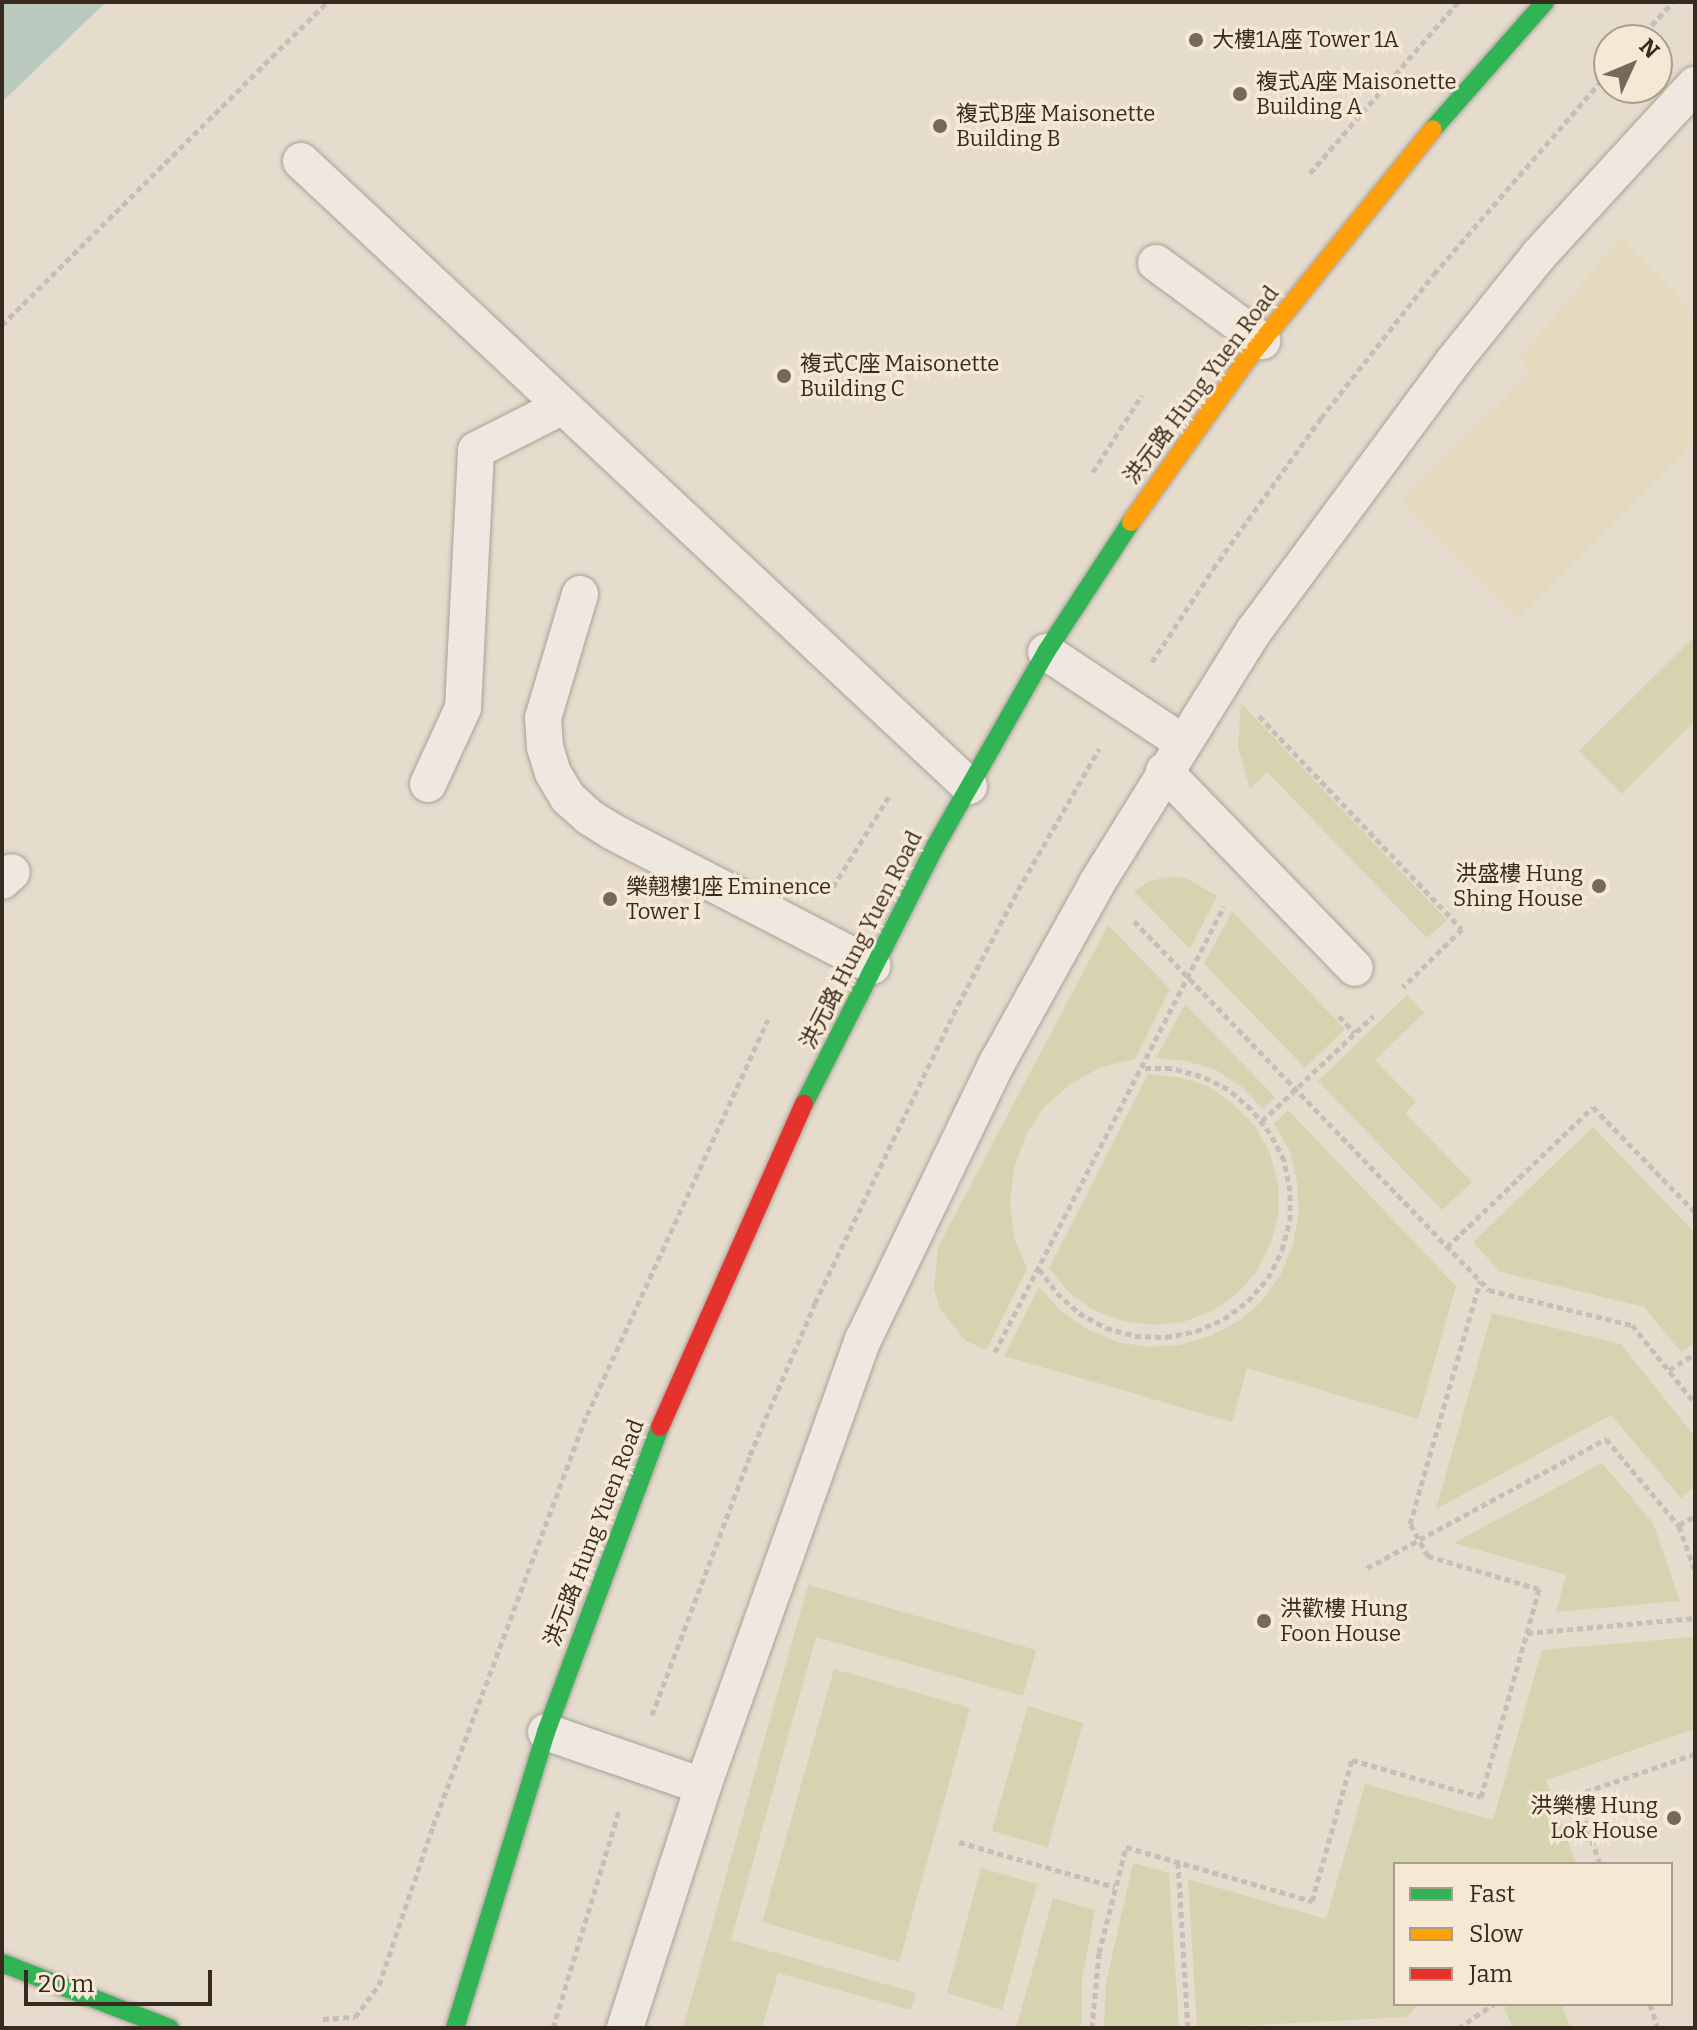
<!DOCTYPE html>
<html>
<head>
<meta charset="utf-8">
<style>
  body { margin:0 }
  #map { position:relative; width:1697px; height:2030px; overflow:hidden; background:#e5dcce; font-family:Bitter,"Noto Sans SC",serif }
  div>[style] { position:absolute }
  [style*='--x'] { left:calc(var(--x)*1px); top:calc(var(--y)*1px); width:calc(var(--w)*1px); rotate:calc(var(--a)*1deg) }
  .farmland>* { inset:0; background:#e4dabf }
  .green>* { inset:0; background:#d6d3b1 }
  .water>* { inset:0; background:#bac9be }
  .path>* { height:5px; margin-top:-2.5px; transform-origin:0; background:repeating-linear-gradient(90deg,#c6bfb7 0 6px,transparent 0 10px) }
  .roads { filter:drop-shadow(0 0 2px #aaa197) drop-shadow(0 0 2px #aaa197) }
  .lane>* { height:36px; margin:-18px; padding:0 18px; transform-origin:18px; border-radius:18px; background:#eee8e0 }
  .fast>* { height:18px; margin:-9px; padding:0 9px; transform-origin:9px; border-radius:9px; background:#30b455 }
  .slow>* { height:18px; margin:-9px; padding:0 9px; transform-origin:9px; border-radius:9px; background:#ff9f0a }
  .jam>* { height:18px; margin:-9px; padding:0 9px; transform-origin:9px; border-radius:9px; background:#e5322d }
  .dots>* { width:22px; height:22px; translate:-50% -50%; box-sizing:border-box; border:4px solid #f5e9d5; border-radius:50% }
  span { translate:-50% -50%; white-space:nowrap; text-align:center; line-height:1.15; -webkit-text-stroke:6px #f5e9d5; paint-order:stroke }
  .poi-label { font-size:22px; color:#392a1f }
  .left { translate:0 -50%; text-align:left }
  .right { translate:-100% -50%; text-align:right }
  .street-label { font-size:22px; color:#392a1f }
  .frame { position:absolute; inset:0; border:4px solid #392a1f; pointer-events:none }
  .legend { position:absolute; left:1393px; top:1862px; width:280px; height:144px; box-sizing:border-box; background:#f5e9d5; border:2px solid #aa9d8c; margin:0; padding:10px 14px; list-style:none; font-size:24px; color:#392a1f }
  .legend li { display:flex; align-items:center; gap:16px; height:40px }
  .legend b { width:40px; border:2px solid #aa9d8c }
  .north { position:absolute; left:1593px; top:24px; width:80px; height:80px; box-sizing:border-box; background:#f5e9d5; border:2px solid #aa9d8c; border-radius:50%; rotate:46deg; font-size:22px; font-weight:700; line-height:32px; text-align:center; color:#392a1f }
  .north::after { content:''; display:block; margin:auto; width:28px; height:36px; background:#75685c; clip-path:polygon(50% 0,100% 100%,50% 72%,0 100%) }
  .scale { position:absolute; left:24px; top:1970px; width:188px; height:36px; box-sizing:border-box; border:4px solid #392a1f; border-top:0; padding-left:10px; font-size:24px; line-height:28px; white-space:nowrap; color:#392a1f; -webkit-text-stroke:6px #f5e9d5; paint-order:stroke }
</style>
</head>
<body>
<div id="map">
  <div class="farmland">
    <i style="clip-path:polygon(1621px 237px,1695px 313px,1695px 442px,1518px 619px,1401px 501px,1531px 372px,1519px 359px)"></i>
  </div>
  <div class="green">
    <i style="clip-path:polygon(1695px 636px,1695px 721px,1622px 794px,1579px 751px)"></i>
    <i style="clip-path:polygon(1241px 703px,1447px 920px,1427px 938px,1267px 772px,1250px 789px,1238px 746px)"></i>
    <i style="clip-path:polygon(1168px 877px,1186px 878px,1217px 896px,1190px 949px,1134px 891px,1150px 881px)"></i>
    <i style="clip-path:polygon(1232px 911px,1345px 1029px,1305px 1068px,1204px 964px)"></i>
    <i style="clip-path:polygon(1108px 925px,1170px 989px,1135px 1059px,1101px 1067px,1071px 1084px,1045px 1106px,1026px 1135px,1014px 1168px,1010px 1202px,1014px 1237px,1027px 1269px,986px 1350px,966px 1341px,940px 1309px,934px 1289px,938px 1247px)"></i>
    <i style="clip-path:polygon(1407px 995px,1424px 1013px,1375px 1060px,1416px 1102px,1405px 1113px,1472px 1182px,1442px 1210px,1318px 1081px)"></i>
    <i style="clip-path:polygon(1185px 1004px,1275px 1097px,1263px 1109px,1241px 1086px,1216px 1070px,1186px 1061px,1156px 1058px)"></i>
    <i style="clip-path:polygon(1148px 1074px,1178px 1077px,1208px 1086px,1233px 1104px,1255px 1126px,1270px 1153px,1278px 1183px,1279px 1213px,1271px 1243px,1257px 1271px,1237px 1294px,1212px 1311px,1183px 1322px,1153px 1325px,1123px 1321px,1093px 1310px,1069px 1292px,1049px 1268px)"></i>
    <i style="clip-path:polygon(1288px 1110px,1456px 1286px,1418px 1419px,1247px 1368px,1232px 1422px,1004px 1356px,1039px 1287px,1061px 1311px,1087px 1329px,1117px 1342px,1148px 1347px,1180px 1345px,1210px 1336px,1239px 1321px,1262px 1301px,1281px 1274px,1293px 1245px,1299px 1214px,1297px 1182px,1290px 1152px,1274px 1123px)"></i>
    <i style="clip-path:polygon(1593px 1127px,1695px 1233px,1695px 1343px,1681px 1352px,1644px 1307px,1500px 1272px,1473px 1242px)"></i>
    <i style="clip-path:polygon(1492px 1313px,1621px 1344px,1695px 1437px,1695px 1486px,1681px 1498px,1611px 1415px,1436px 1509px)"></i>
    <i style="clip-path:polygon(1602px 1463px,1653px 1523px,1680px 1601px,1556px 1612px,1566px 1575px,1454px 1543px)"></i>
    <i style="clip-path:polygon(808px 1585px,1036px 1650px,1023px 1696px,816px 1637px,731px 1940px,916px 1993px,911px 2010px,778px 1973px,762px 2028px,683px 2028px)"></i>
    <i style="clip-path:polygon(1693px 1637px,1695px 1729px,1546px 1780px,1576px 1864px,1395px 1864px,1395px 2004px,1418px 2004px,1407px 2017px,1197px 2028px,1188px 1879px,1326px 1919px,1365px 1784px,1493px 1820px,1542px 1650px)"></i>
    <i style="clip-path:polygon(834px 1669px,970px 1708px,899px 1962px,762px 1922px)"></i>
    <i style="clip-path:polygon(1028px 1706px,1083px 1723px,1048px 1847px,992px 1831px)"></i>
    <i style="clip-path:polygon(1133px 1863px,1169px 1873px,1179px 2028px,1104px 2028px,1106px 1983px)"></i>
    <i style="clip-path:polygon(981px 1868px,1037px 1884px,1002px 2010px,947px 1993px)"></i>
    <i style="clip-path:polygon(1053px 1898px,1095px 1910px,1082px 1979px,1081px 2028px,1016px 2028px)"></i>
    <i style="clip-path:polygon(1510px 2004px,1561px 2004px,1571px 2028px,1513px 2028px,1504px 2008px)"></i>
  </div>
  <div class="water">
    <i style="clip-path:polygon(2px 2px,106px 2px,2px 102px)"></i>
  </div>
  <div class="path">
    <i style="--x:1638;--y:40;--w:52;--a:-47.4"></i>
    <i style="--x:1310;--y:173;--w:226;--a:-49.1"></i>
    <i style="--x:2;--y:325;--w:458;--a:-44.8"></i>
    <i style="--x:1093;--y:472;--w:91;--a:-57.5"></i>
    <i style="--x:1152;--y:662;--w:111;--a:-56.7"></i>
    <i style="--x:1213;--y:569;--w:186;--a:-54.4"></i>
    <i style="--x:1321;--y:418;--w:183;--a:-51.9"></i>
    <i style="--x:1434;--y:274;--w:267;--a:-49.1"></i>
    <i style="--x:1259;--y:716;--w:294;--a:46.4"></i>
    <i style="--x:1462;--y:929;--w:83;--a:135.5"></i>
    <i style="--x:833;--y:887;--w:110;--a:-58.3"></i>
    <i style="--x:1134;--y:921;--w:512;--a:46.11"></i>
    <i style="--x:1489;--y:1290;--w:147;--a:13.8"></i>
    <i style="--x:1632;--y:1325;--w:100;--a:51.1"></i>
    <i style="--x:1339;--y:1016;--w:23;--a:47"></i>
    <i style="--x:1262;--y:1121;--w:153;--a:-43.4"></i>
    <i style="--x:1447;--y:1247;--w:202;--a:-43.8"></i>
    <i style="--x:1593;--y:1107;--w:146;--a:45.8"></i>
    <i style="--x:1039;--y:1269;--w:30;--a:53"></i>
    <i style="--x:1057;--y:1293;--w:30;--a:42"></i>
    <i style="--x:1079;--y:1313;--w:31;--a:29"></i>
    <i style="--x:1106;--y:1328;--w:30;--a:15"></i>
    <i style="--x:1135;--y:1336;--w:31;--a:2"></i>
    <i style="--x:1166;--y:1337;--w:31;--a:-11"></i>
    <i style="--x:1196;--y:1331;--w:30;--a:-23"></i>
    <i style="--x:1224;--y:1319;--w:30;--a:-37"></i>
    <i style="--x:1248;--y:1301;--w:30;--a:-49"></i>
    <i style="--x:1268;--y:1278;--w:31;--a:-63"></i>
    <i style="--x:1282;--y:1250;--w:31;--a:-75"></i>
    <i style="--x:1290;--y:1220;--w:29;--a:-90"></i>
    <i style="--x:1290;--y:1191;--w:32;--a:-101"></i>
    <i style="--x:1284;--y:1160;--w:30;--a:-117"></i>
    <i style="--x:1270;--y:1133;--w:31;--a:-128"></i>
    <i style="--x:1251;--y:1109;--w:30;--a:-139"></i>
    <i style="--x:1228;--y:1089;--w:30;--a:-154"></i>
    <i style="--x:1201;--y:1076;--w:31;--a:-165"></i>
    <i style="--x:1171;--y:1068;--w:30;--a:180"></i>
    <i style="--x:995;--y:1352;--w:501;--a:-62.82"></i>
    <i style="--x:1669;--y:1370;--w:31;--a:-32"></i>
    <i style="--x:1679;--y:1525;--w:18;--a:-29"></i>
    <i style="--x:1367;--y:1568;--w:272;--a:-28.4"></i>
    <i style="--x:1606;--y:1439;--w:114;--a:50"></i>
    <i style="--x:1679;--y:1526;--w:48;--a:70.4"></i>
    <i style="--x:1527;--y:1633;--w:169;--a:-5.1"></i>
    <i style="--x:652;--y:1715;--w:278;--a:-69.3"></i>
    <i style="--x:750;--y:1455;--w:165;--a:-66.8"></i>
    <i style="--x:815;--y:1303;--w:331;--a:-64.4"></i>
    <i style="--x:958;--y:1005;--w:130;--a:-62.4"></i>
    <i style="--x:1018;--y:890;--w:163;--a:-60.1"></i>
    <i style="--x:959;--y:1842;--w:162;--a:16.1"></i>
    <i style="--x:1178;--y:1862;--w:166;--a:86.6"></i>
    <i style="--x:1600;--y:1864;--w:73;--a:-109.2"></i>
    <i style="--x:1576;--y:1795;--w:126;--a:-19"></i>
    <i style="--x:1650;--y:2004;--w:25;--a:72"></i>
    <i style="--x:323;--y:2019;--w:32;--a:-4"></i>
    <i style="--x:355;--y:2017;--w:40;--a:-53"></i>
    <i style="--x:379;--y:1985;--w:168;--a:-71.2"></i>
    <i style="--x:433;--y:1826;--w:439;--a:-69.5"></i>
    <i style="--x:587;--y:1415;--w:435;--a:-65.4"></i>
    <i style="--x:553;--y:2028;--w:227;--a:-73.1"></i>
    <i style="--x:1092;--y:2028;--w:75;--a:-84.7"></i>
    <i style="--x:1099;--y:1953;--w:109;--a:-75.7"></i>
    <i style="--x:1126;--y:1847;--w:194;--a:16.2"></i>
    <i style="--x:1312;--y:1901;--w:147;--a:-74.2"></i>
    <i style="--x:1352;--y:1760;--w:134;--a:16"></i>
    <i style="--x:1481;--y:1797;--w:216;--a:-74.4"></i>
    <i style="--x:1539;--y:1589;--w:116;--a:-163.4"></i>
    <i style="--x:1428;--y:1556;--w:37;--a:-119"></i>
    <i style="--x:1410;--y:1524;--w:253;--a:-73.9"></i>
    <i style="--x:1458;--y:2028;--w:43;--a:-33.7"></i>
  </div>
  <div class="roads">
    <div class="lane">
      <i style="--x:301;--y:161;--w:915;--a:43.1"></i>
      <i style="--x:1156;--y:263;--w:132;--a:36.3"></i>
      <i style="--x:580;--y:594;--w:129;--a:106.6"></i>
      <i style="--x:543;--y:718;--w:29;--a:86"></i>
      <i style="--x:545;--y:747;--w:27;--a:73"></i>
      <i style="--x:553;--y:773;--w:29;--a:59"></i>
      <i style="--x:568;--y:798;--w:28;--a:42"></i>
      <i style="--x:589;--y:817;--w:28;--a:32"></i>
      <i style="--x:613;--y:832;--w:292;--a:27.3"></i>
      <i style="--x:1046;--y:652;--w:163;--a:33.5"></i>
      <i style="--x:1164;--y:771;--w:274;--a:45.9"></i>
      <i style="--x:428;--y:784;--w:84;--a:-65.3"></i>
      <i style="--x:463;--y:708;--w:258;--a:-87.1"></i>
      <i style="--x:476;--y:450;--w:95;--a:-26.8"></i>
      <i style="--x:2;--y:881;--w:13;--a:-42"></i>
      <i style="--x:546;--y:1732;--w:166;--a:19"></i>
      <i style="--x:625;--y:2028;--w:254;--a:-72.1"></i>
      <i style="--x:703;--y:1786;--w:474;--a:-70.3"></i>
      <i style="--x:863;--y:1340;--w:308;--a:-64.2"></i>
      <i style="--x:997;--y:1063;--w:206;--a:-60.9"></i>
      <i style="--x:1097;--y:883;--w:297;--a:-58.1"></i>
      <i style="--x:1254;--y:631;--w:335;--a:-53.5"></i>
      <i style="--x:1453;--y:362;--w:137;--a:-51.2"></i>
      <i style="--x:1539;--y:255;--w:231;--a:-47.5"></i>
    </div>
    <div class="fast">
      <i style="--x:1433;--y:129;--w:169;--a:-48.6"></i>
      <i style="--x:804;--y:1104;--w:291;--a:-63"></i>
      <i style="--x:936;--y:845;--w:222;--a:-60.3"></i>
      <i style="--x:1046;--y:652;--w:155;--a:-56.8"></i>
      <i style="--x:2;--y:1963;--w:180;--a:21.2"></i>
      <i style="--x:455;--y:2028;--w:310;--a:-72.9"></i>
      <i style="--x:546;--y:1732;--w:326;--a:-69.5"></i>
    </div>
    <div class="slow">
      <i style="--x:1131;--y:522;--w:196;--a:-54.5"></i>
      <i style="--x:1245;--y:362;--w:299;--a:-51.1"></i>
    </div>
    <div class="jam">
      <i style="--x:660;--y:1427;--w:354;--a:-66"></i>
    </div>
  </div>
  <div class="dots">
    <i style="left:1196px;top:40px;background:#75685c"></i>
    <i style="left:1240px;top:94px;background:#75685c"></i>
    <i style="left:940px;top:126px;background:#75685c"></i>
    <i style="left:784px;top:376px;background:#75685c"></i>
    <i style="left:1599px;top:886px;background:#75685c"></i>
    <i style="left:610px;top:899px;background:#75685c"></i>
    <i style="left:1264px;top:1621px;background:#75685c"></i>
    <i style="left:1674px;top:1818px;background:#75685c"></i>
  </div>
  <div class="poi-label">
    <span class="left" style="left:1212px;top:40px">大樓1A座 Tower 1A</span>
    <span class="left" style="left:1256px;top:94px">複式A座 Maisonette<br>Building A</span>
    <span class="left" style="left:956px;top:126px">複式B座 Maisonette<br>Building B</span>
    <span class="left" style="left:800px;top:376px">複式C座 Maisonette<br>Building C</span>
    <span class="right" style="left:1583px;top:886px">洪盛樓 Hung<br>Shing House</span>
    <span class="left" style="left:626px;top:899px">樂翹樓1座 Eminence<br>Tower I</span>
    <span class="left" style="left:1280px;top:1621px">洪歡樓 Hung<br>Foon House</span>
    <span class="right" style="left:1658px;top:1818px">洪樂樓 Hung<br>Lok House</span>
  </div>
  <div class="street-label">
    <span style="left:1201px;top:385px;rotate:-53deg">洪元路 Hung Yuen Road</span>
    <span style="left:861px;top:940px;rotate:-63deg">洪元路 Hung Yuen Road</span>
    <span style="left:594px;top:1533px;rotate:-69deg">洪元路 Hung Yuen Road</span>
  </div>
  <div class="frame"></div>
  <ul class="legend">
  <li><b style="height:10px;background:#30b455"></b>Fast</li>
  <li><b style="height:10px;background:#ff9f0a"></b>Slow</li>
  <li><b style="height:10px;background:#e5322d"></b>Jam</li>
  </ul>
  <div class="north">N</div>
  <div class="scale">20 m</div>
</div>
</body>
</html>
